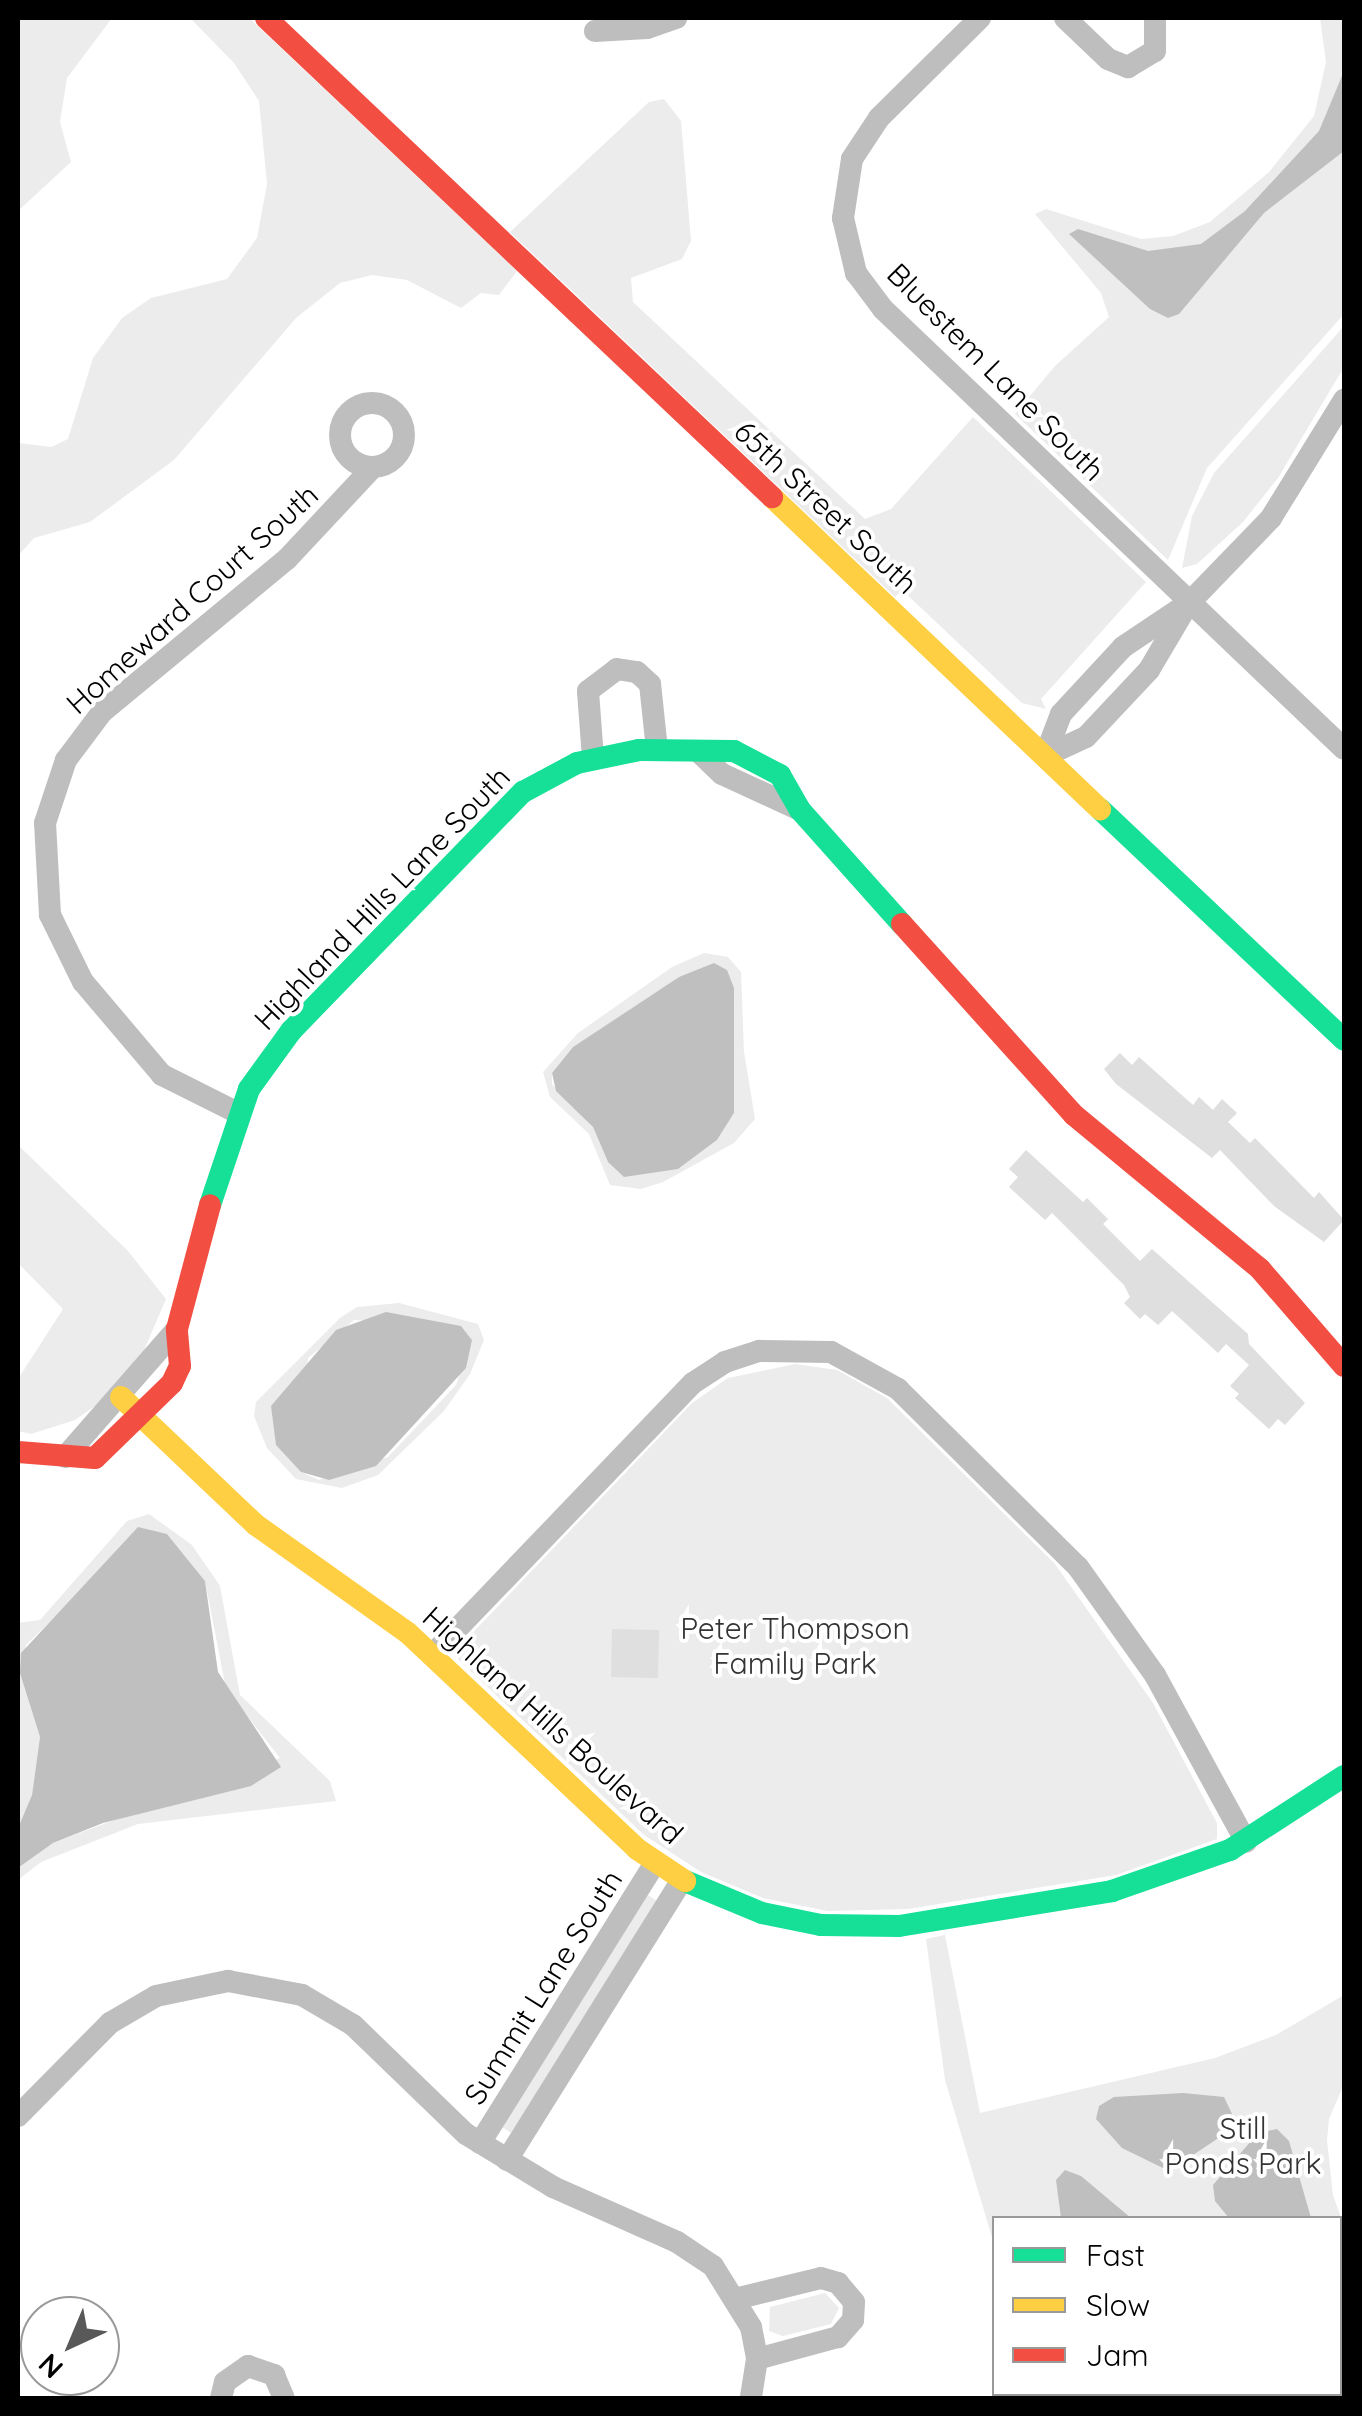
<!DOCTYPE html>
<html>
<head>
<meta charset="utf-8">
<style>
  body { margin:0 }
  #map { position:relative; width:1362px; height:2416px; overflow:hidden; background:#fff; font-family:Quicksand,sans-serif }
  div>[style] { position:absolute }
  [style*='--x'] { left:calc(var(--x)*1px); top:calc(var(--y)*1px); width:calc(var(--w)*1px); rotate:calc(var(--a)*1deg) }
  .green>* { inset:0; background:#ececec }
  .water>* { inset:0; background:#bfbfbf }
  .building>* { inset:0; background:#dfdfdf }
  .street>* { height:22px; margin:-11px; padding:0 11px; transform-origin:11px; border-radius:11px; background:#bebebe }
  .street>.ring { margin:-11px; padding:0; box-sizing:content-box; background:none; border:22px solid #bebebe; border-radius:50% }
  .fast>* { height:22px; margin:-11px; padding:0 11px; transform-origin:11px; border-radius:11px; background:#16e098 }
  .slow>* { height:22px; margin:-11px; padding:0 11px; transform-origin:11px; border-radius:11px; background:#ffcf43 }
  .jam>* { height:22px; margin:-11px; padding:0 11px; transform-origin:11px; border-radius:11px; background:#f24e42 }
  span { translate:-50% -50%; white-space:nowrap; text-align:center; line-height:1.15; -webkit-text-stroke:8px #fff; paint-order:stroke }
  .street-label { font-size:30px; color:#000 }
  .park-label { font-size:30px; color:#333 }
  .frame { position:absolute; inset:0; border:20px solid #000; pointer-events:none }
  .legend { position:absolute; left:992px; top:2216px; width:350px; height:180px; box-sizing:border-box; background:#fff; border:2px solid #999; margin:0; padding:12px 18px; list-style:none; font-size:30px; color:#000 }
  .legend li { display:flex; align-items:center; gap:20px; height:50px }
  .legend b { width:50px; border:2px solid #999 }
  .north { position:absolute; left:20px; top:2296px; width:100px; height:100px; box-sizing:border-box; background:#fff; border:2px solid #999; border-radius:50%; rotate:224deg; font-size:28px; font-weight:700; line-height:40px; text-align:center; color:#000 }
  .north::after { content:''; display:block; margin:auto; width:35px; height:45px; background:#595959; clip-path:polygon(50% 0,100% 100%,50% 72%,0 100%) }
</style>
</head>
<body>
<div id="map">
  <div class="green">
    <i style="clip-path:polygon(18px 18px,112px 18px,67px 78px,60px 122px,71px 162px,18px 211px)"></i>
    <i style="clip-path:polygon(190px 18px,249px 18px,517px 271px,499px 295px,481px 293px,461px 308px,407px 280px,372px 275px,340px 283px,296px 318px,174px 460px,90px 522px,34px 538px,18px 556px,18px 443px,51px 447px,68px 439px,93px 358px,122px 318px,151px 298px,227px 279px,257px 238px,267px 184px,259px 101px,234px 63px)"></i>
    <i style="clip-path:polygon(1320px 18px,1344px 18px,1344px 314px,1207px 468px,1168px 560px,1015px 414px,1055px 366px,1109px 317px,1101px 293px,1035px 214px,1046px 209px,1141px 239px,1173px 236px,1210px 222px,1269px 172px,1314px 116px,1326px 62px)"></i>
    <i style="clip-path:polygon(664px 99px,681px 121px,691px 241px,682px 259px,631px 278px,633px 302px,865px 519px,891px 509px,973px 417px,1146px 582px,1041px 699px,1046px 709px,1022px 703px,902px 590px,895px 597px,510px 232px,649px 102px)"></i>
    <i style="clip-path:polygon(1344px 326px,1344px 367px,1278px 478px,1243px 522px,1197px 564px,1182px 568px,1192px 516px,1214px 473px)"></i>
    <i style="clip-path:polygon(evenodd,704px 953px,728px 957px,741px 972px,744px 1052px,755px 1119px,734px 1143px,663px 1182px,641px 1189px,610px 1185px,589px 1134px,550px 1097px,543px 1072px,578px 1033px,672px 967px,704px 953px,679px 977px,732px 1040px,734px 1113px,717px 1140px,678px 1169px,608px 1162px,593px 1127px,552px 1084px,552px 1073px,573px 1047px,679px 977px)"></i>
    <i style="clip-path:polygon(18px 1145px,128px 1251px,166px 1299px,142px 1355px,101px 1402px,75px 1420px,31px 1434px,18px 1431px,18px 1379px,63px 1309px,18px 1263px)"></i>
    <i style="clip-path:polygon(evenodd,399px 1303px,478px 1324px,484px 1340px,470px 1374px,444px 1411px,378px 1475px,342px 1488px,296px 1479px,267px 1448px,254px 1416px,256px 1402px,340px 1318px,357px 1307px,399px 1303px,354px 1320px,461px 1326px,472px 1340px,456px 1385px,388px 1457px,319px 1480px,301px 1472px,308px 1358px,354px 1320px)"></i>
    <i style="clip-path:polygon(795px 1364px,837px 1370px,887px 1398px,1055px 1564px,1153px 1703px,1217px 1823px,1217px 1839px,1116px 1875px,908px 1909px,828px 1911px,763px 1898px,701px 1872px,644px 1835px,458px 1659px,461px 1645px,692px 1403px,728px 1378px)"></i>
    <i style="clip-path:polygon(149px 1514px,192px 1545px,220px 1586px,240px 1695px,330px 1781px,336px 1801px,138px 1824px,41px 1862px,18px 1880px,18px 1868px,53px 1843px,280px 1758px,226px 1689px,205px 1581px,167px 1534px,75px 1597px,26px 1645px,23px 1682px,40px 1737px,32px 1795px,18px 1828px,18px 1623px,40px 1620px,127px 1521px)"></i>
    <i style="clip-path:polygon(648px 1895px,657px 1901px,511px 2133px,502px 2127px)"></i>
    <i style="clip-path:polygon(945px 1935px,980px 2113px,1215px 2058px,1276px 2035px,1344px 1995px,1344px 2084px,1329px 2119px,1327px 2140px,1333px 2195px,1344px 2226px,1344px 2398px,997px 2398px,1340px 2394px,1340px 2218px,994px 2218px,994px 2244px,945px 2080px,926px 1939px)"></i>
    <i style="clip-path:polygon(825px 2293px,839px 2308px,831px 2324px,783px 2336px,769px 2331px,770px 2307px)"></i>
  </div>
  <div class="water">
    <i style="clip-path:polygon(1344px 71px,1344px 151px,1264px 213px,1179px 314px,1168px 318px,1150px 309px,1069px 234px,1078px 229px,1148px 251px,1201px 244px,1245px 211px,1319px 131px)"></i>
    <i style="clip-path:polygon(714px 963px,727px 970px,734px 988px,734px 1113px,717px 1140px,678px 1169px,624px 1177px,608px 1162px,593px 1127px,556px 1091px,552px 1073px,573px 1047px,679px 977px)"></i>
    <i style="clip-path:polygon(386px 1312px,461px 1326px,472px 1340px,466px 1368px,376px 1466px,329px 1480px,301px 1472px,276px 1445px,271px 1406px,336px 1330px)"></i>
    <i style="clip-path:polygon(138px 1527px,167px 1534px,205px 1581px,218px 1672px,281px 1767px,251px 1786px,103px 1823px,53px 1843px,18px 1868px,18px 1828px,32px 1795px,40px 1737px,20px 1673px,21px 1653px)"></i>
    <i style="clip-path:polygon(1183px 2093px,1224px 2097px,1233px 2116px,1220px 2137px,1169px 2171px,1122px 2148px,1096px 2119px,1099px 2106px,1114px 2097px)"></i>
    <i style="clip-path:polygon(1277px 2129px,1289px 2141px,1311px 2218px,1229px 2218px,1215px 2201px,1213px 2185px,1258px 2133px)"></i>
    <i style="clip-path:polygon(1065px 2170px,1081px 2176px,1131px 2218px,1061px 2218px,1056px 2180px)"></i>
  </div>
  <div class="building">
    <i style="clip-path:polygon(1120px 1053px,1132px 1065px,1139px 1057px,1193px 1105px,1199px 1097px,1213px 1110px,1222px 1099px,1237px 1113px,1228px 1122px,1250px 1143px,1255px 1138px,1314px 1198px,1319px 1192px,1344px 1220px,1324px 1242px,1274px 1206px,1220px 1150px,1212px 1158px,1116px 1084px,1104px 1069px)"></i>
    <i style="clip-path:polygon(1026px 1150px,1083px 1202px,1087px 1198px,1108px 1219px,1103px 1224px,1140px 1261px,1152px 1249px,1248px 1334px,1249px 1344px,1305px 1403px,1285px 1425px,1278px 1419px,1269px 1429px,1235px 1398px,1239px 1394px,1230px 1386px,1249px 1365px,1226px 1344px,1218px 1353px,1172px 1311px,1158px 1325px,1145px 1314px,1140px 1319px,1124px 1303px,1130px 1297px,1124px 1285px,1052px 1213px,1045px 1220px,1009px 1187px,1018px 1177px,1009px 1169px)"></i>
    <i style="clip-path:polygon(612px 1629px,659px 1630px,658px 1678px,611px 1677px)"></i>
  </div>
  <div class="street">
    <i style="--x:980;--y:18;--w:142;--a:135.3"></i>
    <i style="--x:879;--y:118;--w:49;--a:123.4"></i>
    <i style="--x:852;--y:159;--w:60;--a:98.7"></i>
    <i style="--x:843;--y:218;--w:57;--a:76.7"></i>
    <i style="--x:856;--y:273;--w:45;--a:53.1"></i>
    <i style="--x:883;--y:309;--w:637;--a:43.66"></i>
    <i style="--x:1065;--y:18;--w:59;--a:43.6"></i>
    <i style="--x:1108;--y:59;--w:22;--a:22"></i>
    <i style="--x:1128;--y:67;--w:31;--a:-31"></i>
    <i style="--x:1155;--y:51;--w:33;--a:-90"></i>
    <i style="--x:595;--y:31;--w:52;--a:-3.3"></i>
    <i style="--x:647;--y:28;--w:31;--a:-19"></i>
    <i class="ring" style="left:340px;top:403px;width:42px;height:42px"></i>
    <i style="--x:701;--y:754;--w:29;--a:44"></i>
    <i style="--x:722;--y:774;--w:86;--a:24.8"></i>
    <i style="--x:1045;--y:756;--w:45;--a:-69.1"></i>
    <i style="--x:1061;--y:714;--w:91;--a:-47.2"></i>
    <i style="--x:1123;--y:647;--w:81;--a:-33.9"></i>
    <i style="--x:1190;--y:602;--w:117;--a:-46"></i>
    <i style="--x:1271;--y:518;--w:139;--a:-58.3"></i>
    <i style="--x:1045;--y:756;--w:45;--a:-24.9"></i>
    <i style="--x:1086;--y:737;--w:92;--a:-46.8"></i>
    <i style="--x:1149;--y:670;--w:71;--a:-59.5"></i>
    <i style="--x:593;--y:758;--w:67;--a:-94.3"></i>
    <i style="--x:588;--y:691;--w:36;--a:-37"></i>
    <i style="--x:617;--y:669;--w:20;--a:9"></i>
    <i style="--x:637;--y:672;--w:18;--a:43"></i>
    <i style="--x:650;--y:684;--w:65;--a:83.9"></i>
    <i style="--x:238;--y:1113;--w:85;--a:-153.4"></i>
    <i style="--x:162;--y:1075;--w:122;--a:-130.3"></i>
    <i style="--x:83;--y:982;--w:75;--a:-116.2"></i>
    <i style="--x:50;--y:915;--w:92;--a:-93.1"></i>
    <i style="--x:45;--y:823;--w:66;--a:-71.6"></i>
    <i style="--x:66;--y:760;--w:60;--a:-53.1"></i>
    <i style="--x:102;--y:712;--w:240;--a:-39.6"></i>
    <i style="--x:287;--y:559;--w:126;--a:-46.9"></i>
    <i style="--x:65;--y:1457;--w:170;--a:-48.8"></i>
    <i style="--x:432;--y:1655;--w:377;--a:-46.2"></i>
    <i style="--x:693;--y:1383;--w:38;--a:-33"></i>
    <i style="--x:725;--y:1362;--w:36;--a:-18"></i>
    <i style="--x:759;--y:1351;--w:72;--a:0.8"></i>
    <i style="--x:831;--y:1352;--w:77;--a:28.9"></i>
    <i style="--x:898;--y:1389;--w:253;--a:44.7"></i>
    <i style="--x:1078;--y:1567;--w:133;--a:54.5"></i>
    <i style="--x:1155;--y:1675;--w:190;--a:61.4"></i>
    <i style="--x:18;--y:2116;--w:131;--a:-45.3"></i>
    <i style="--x:110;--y:2023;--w:53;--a:-30.4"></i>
    <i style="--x:156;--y:1996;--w:74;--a:-11.8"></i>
    <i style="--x:228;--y:1981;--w:75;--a:10.7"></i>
    <i style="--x:302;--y:1995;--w:59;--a:30.5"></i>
    <i style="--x:353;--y:2025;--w:157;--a:44"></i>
    <i style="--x:466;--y:2134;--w:102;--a:31.3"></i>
    <i style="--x:553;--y:2187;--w:136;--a:23.9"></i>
    <i style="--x:677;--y:2242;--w:43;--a:33.7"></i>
    <i style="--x:713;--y:2266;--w:72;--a:58.1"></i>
    <i style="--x:751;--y:2327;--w:33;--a:79"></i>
    <i style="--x:757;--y:2359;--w:39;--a:99"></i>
    <i style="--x:480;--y:2143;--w:330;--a:-58"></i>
    <i style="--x:507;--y:2160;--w:330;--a:-58"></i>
    <i style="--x:739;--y:2298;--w:84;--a:-13.7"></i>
    <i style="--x:821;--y:2278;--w:18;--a:16"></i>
    <i style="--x:838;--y:2283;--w:25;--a:50"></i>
    <i style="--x:854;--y:2302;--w:18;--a:93"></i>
    <i style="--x:853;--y:2320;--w:23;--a:131"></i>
    <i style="--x:838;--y:2337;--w:84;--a:164.8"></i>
    <i style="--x:221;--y:2398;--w:16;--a:-76"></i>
    <i style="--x:225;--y:2382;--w:28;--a:-35"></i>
    <i style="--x:248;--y:2366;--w:28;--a:19"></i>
    <i style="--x:274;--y:2375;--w:25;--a:67"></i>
  </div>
  <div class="fast">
    <i style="--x:1100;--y:809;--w:336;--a:43.4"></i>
    <i style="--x:210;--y:1205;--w:122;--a:-71.4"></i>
    <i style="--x:249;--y:1089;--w:72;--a:-54.1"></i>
    <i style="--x:291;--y:1031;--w:333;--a:-45.9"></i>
    <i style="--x:523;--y:792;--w:61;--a:-28.2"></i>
    <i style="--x:577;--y:763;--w:63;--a:-11.8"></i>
    <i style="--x:639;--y:750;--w:95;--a:0.6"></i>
    <i style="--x:734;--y:751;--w:52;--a:27.6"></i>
    <i style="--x:780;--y:775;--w:40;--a:60.3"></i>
    <i style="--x:800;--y:810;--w:153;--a:48.2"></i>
    <i style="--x:685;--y:1881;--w:83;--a:22.6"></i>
    <i style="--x:762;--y:1913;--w:60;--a:11.5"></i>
    <i style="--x:821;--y:1925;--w:78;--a:0.7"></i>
    <i style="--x:899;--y:1926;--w:216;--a:-9.3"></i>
    <i style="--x:1112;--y:1891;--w:125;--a:-19.2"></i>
    <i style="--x:1230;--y:1850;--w:136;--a:-33"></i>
  </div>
  <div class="slow">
    <i style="--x:772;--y:497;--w:453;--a:43.6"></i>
    <i style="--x:121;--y:1397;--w:186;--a:43.5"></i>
    <i style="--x:256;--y:1525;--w:186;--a:35.4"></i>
    <i style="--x:408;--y:1633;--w:315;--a:43.3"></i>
    <i style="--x:637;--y:1849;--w:58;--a:33.7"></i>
  </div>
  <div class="jam">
    <i style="--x:266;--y:18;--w:697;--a:43.43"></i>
    <i style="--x:902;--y:924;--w:257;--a:48"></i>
    <i style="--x:1074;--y:1115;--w:241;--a:39.6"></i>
    <i style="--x:1260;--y:1269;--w:128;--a:49.1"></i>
    <i style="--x:18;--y:1452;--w:77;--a:4.5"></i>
    <i style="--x:95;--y:1458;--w:107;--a:-44.2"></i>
    <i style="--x:172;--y:1383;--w:19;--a:-65"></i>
    <i style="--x:180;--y:1366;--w:37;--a:-95"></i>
    <i style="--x:177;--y:1329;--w:128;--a:-75.1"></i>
  </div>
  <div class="street-label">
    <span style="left:996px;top:372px;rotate:45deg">Bluestem Lane South</span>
    <span style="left:826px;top:507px;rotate:43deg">65th Street South</span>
    <span style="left:192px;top:599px;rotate:-42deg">Homeward Court South</span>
    <span style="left:382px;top:898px;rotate:-46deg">Highland Hills Lane South</span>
    <span style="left:553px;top:1725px;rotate:42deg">Highland Hills Boulevard</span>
    <span style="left:543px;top:1987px;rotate:-58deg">Summit Lane South</span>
  </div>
  <div class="park-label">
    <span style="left:795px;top:1645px">Peter Thompson<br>Family Park</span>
    <span style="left:1243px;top:2145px">Still<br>Ponds Park</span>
  </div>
  <div class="frame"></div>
  <ul class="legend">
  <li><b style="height:12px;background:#16e098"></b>Fast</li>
  <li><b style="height:12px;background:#ffcf43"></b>Slow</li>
  <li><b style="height:12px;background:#f24e42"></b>Jam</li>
  </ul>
  <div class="north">N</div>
</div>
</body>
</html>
